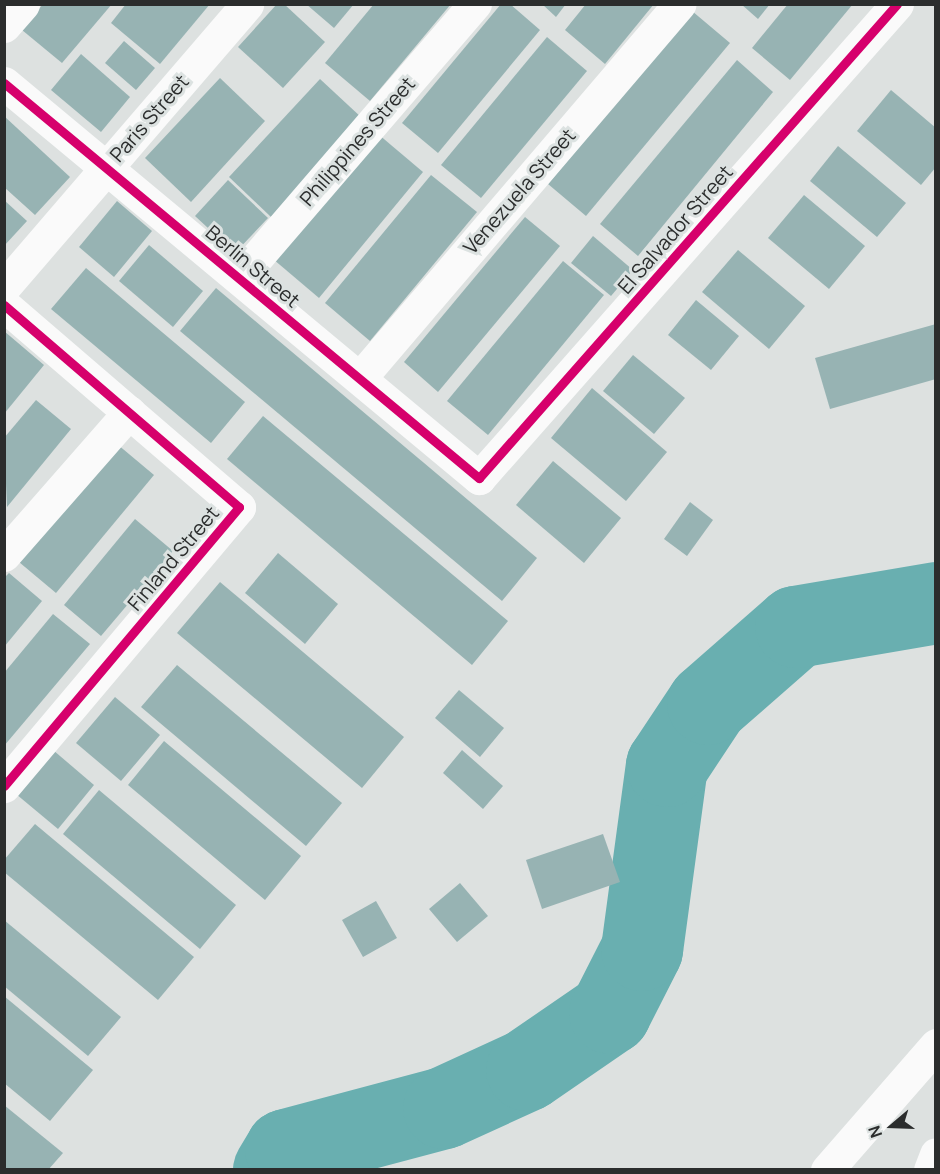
<!DOCTYPE html>
<html>
<head>
<meta charset="utf-8">
<style>
  body { margin:0 }
  #map { position:relative; width:940px; height:1174px; overflow:hidden; background:#dde1e0; font-family:Manrope,sans-serif }
  div>[style] { position:absolute }
  [style*='--x'] { left:calc(var(--x)*1px); top:calc(var(--y)*1px); width:calc(var(--w)*1px); rotate:calc(var(--a)*1deg) }
  .river>* { height:82px; margin:-41px; padding:0 41px; transform-origin:41px; border-radius:41px; background:#69afb0 }
  .building>* { inset:0; background:#97b3b3 }
  .minor>* { height:33px; margin:-16.5px; padding:0 16.5px; transform-origin:16.5px; border-radius:16.5px; background:#fafafa }
  .tertiary>* { height:33px; margin:-16.5px; padding:0 16.5px; transform-origin:16.5px; border-radius:16.5px; background:#fafafa }
  .cycleway>* { height:9px; margin:-4.5px; padding:0 4.5px; transform-origin:4.5px; border-radius:4.5px; background:#d6006c }
  span { translate:-50% -50%; white-space:nowrap; text-align:center; line-height:1.15; -webkit-text-stroke:6px #dce2e1; paint-order:stroke }
  .street-label { font-size:20px; color:#2b2d2d }
  .frame { position:absolute; inset:0; border:6px solid #2b2d2d; pointer-events:none }
  .north { position:absolute; left:862px; top:1096px; width:60px; height:60px; -webkit-text-stroke:4px #dce2e1; paint-order:stroke; rotate:251deg; font-size:16px; font-weight:700; line-height:24px; text-align:center; color:#2b2d2d }
  .north::after { content:''; display:block; margin:auto; width:21px; height:27px; background:#2b2d2d; clip-path:polygon(50% 0,100% 100%,50% 72%,0 100%) }
</style>
</head>
<body>
<div id="map">
  <div class="river">
    <i style="--x:274;--y:1170;--w:23;--a:-59"></i>
    <i style="--x:286;--y:1150;--w:163;--a:-14.9"></i>
    <i style="--x:444;--y:1108;--w:91;--a:-24.6"></i>
    <i style="--x:527;--y:1070;--w:101;--a:-34.5"></i>
    <i style="--x:610;--y:1013;--w:71;--a:-63.1"></i>
    <i style="--x:642;--y:950;--w:186;--a:-82.3"></i>
    <i style="--x:667;--y:766;--w:74;--a:-56.5"></i>
    <i style="--x:708;--y:704;--w:117;--a:-41.2"></i>
    <i style="--x:796;--y:627;--w:142;--a:-9.7"></i>
  </div>
  <div class="building">
    <i style="clip-path:polygon(43px 4px,112px 4px,62px 63px,22px 30px)"></i>
    <i style="clip-path:polygon(126px 4px,210px 4px,160px 64px,111px 23px)"></i>
    <i style="clip-path:polygon(277px 4px,284px 4px,325px 42px,283px 88px,238px 47px)"></i>
    <i style="clip-path:polygon(306px 4px,354px 4px,334px 28px)"></i>
    <i style="clip-path:polygon(374px 4px,451px 4px,370px 101px,325px 63px)"></i>
    <i style="clip-path:polygon(501px 4px,510px 4px,540px 30px,438px 153px,402px 123px)"></i>
    <i style="clip-path:polygon(542px 4px,566px 4px,556px 17px)"></i>
    <i style="clip-path:polygon(586px 4px,654px 4px,605px 64px,565px 30px)"></i>
    <i style="clip-path:polygon(741px 4px,770px 4px,758px 19px)"></i>
    <i style="clip-path:polygon(788px 4px,853px 4px,790px 80px,752px 48px)"></i>
    <i style="clip-path:polygon(692px 11px,730px 43px,586px 216px,548px 184px)"></i>
    <i style="clip-path:polygon(547px 37px,587px 71px,481px 198px,441px 165px)"></i>
    <i style="clip-path:polygon(124px 41px,155px 68px,136px 90px,105px 63px)"></i>
    <i style="clip-path:polygon(81px 54px,130px 97px,101px 132px,51px 90px)"></i>
    <i style="clip-path:polygon(737px 60px,773px 92px,638px 256px,600px 224px)"></i>
    <i style="clip-path:polygon(220px 78px,265px 121px,191px 202px,145px 158px)"></i>
    <i style="clip-path:polygon(320px 79px,362px 118px,271px 217px,229px 177px)"></i>
    <i style="clip-path:polygon(891px 90px,936px 128px,936px 167px,921px 185px,857px 131px)"></i>
    <i style="clip-path:polygon(4px 116px,70px 177px,35px 215px,4px 187px)"></i>
    <i style="clip-path:polygon(378px 134px,423px 172px,319px 298px,273px 259px)"></i>
    <i style="clip-path:polygon(838px 146px,906px 203px,877px 237px,810px 181px)"></i>
    <i style="clip-path:polygon(431px 175px,477px 212px,370px 341px,325px 303px)"></i>
    <i style="clip-path:polygon(228px 180px,268px 218px,235px 253px,195px 216px)"></i>
    <i style="clip-path:polygon(804px 195px,865px 246px,829px 289px,768px 238px)"></i>
    <i style="clip-path:polygon(4px 200px,27px 221px,4px 246px)"></i>
    <i style="clip-path:polygon(117px 201px,152px 231px,114px 277px,79px 247px)"></i>
    <i style="clip-path:polygon(525px 217px,560px 246px,438px 392px,404px 362px)"></i>
    <i style="clip-path:polygon(593px 236px,633px 270px,611px 296px,571px 263px)"></i>
    <i style="clip-path:polygon(149px 245px,203px 291px,173px 327px,119px 281px)"></i>
    <i style="clip-path:polygon(738px 250px,805px 306px,769px 349px,702px 292px)"></i>
    <i style="clip-path:polygon(563px 261px,604px 295px,488px 435px,447px 401px)"></i>
    <i style="clip-path:polygon(86px 268px,245px 402px,211px 443px,51px 309px)"></i>
    <i style="clip-path:polygon(216px 288px,537px 558px,502px 601px,180px 331px)"></i>
    <i style="clip-path:polygon(696px 300px,739px 336px,711px 370px,668px 335px)"></i>
    <i style="clip-path:polygon(936px 324px,936px 379px,830px 409px,815px 358px)"></i>
    <i style="clip-path:polygon(4px 331px,44px 365px,4px 414px)"></i>
    <i style="clip-path:polygon(633px 355px,685px 398px,654px 434px,603px 391px)"></i>
    <i style="clip-path:polygon(592px 388px,667px 452px,626px 501px,551px 438px)"></i>
    <i style="clip-path:polygon(36px 400px,71px 429px,7px 507px,4px 438px)"></i>
    <i style="clip-path:polygon(263px 416px,508px 621px,472px 665px,227px 459px)"></i>
    <i style="clip-path:polygon(117px 444px,154px 475px,56px 593px,19px 562px)"></i>
    <i style="clip-path:polygon(553px 461px,621px 518px,584px 563px,516px 505px)"></i>
    <i style="clip-path:polygon(690px 502px,713px 520px,687px 556px,664px 539px)"></i>
    <i style="clip-path:polygon(135px 519px,173px 551px,101px 636px,64px 605px)"></i>
    <i style="clip-path:polygon(278px 553px,338px 604px,305px 644px,245px 593px)"></i>
    <i style="clip-path:polygon(9px 573px,42px 601px,4px 647px,4px 578px)"></i>
    <i style="clip-path:polygon(220px 582px,404px 737px,362px 788px,177px 633px)"></i>
    <i style="clip-path:polygon(53px 614px,90px 644px,4px 746px,4px 673px)"></i>
    <i style="clip-path:polygon(177px 665px,342px 803px,306px 846px,141px 707px)"></i>
    <i style="clip-path:polygon(459px 690px,504px 728px,480px 757px,435px 718px)"></i>
    <i style="clip-path:polygon(115px 697px,160px 735px,121px 781px,76px 743px)"></i>
    <i style="clip-path:polygon(164px 741px,301px 856px,265px 900px,128px 785px)"></i>
    <i style="clip-path:polygon(53px 750px,94px 785px,58px 829px,16px 794px)"></i>
    <i style="clip-path:polygon(462px 750px,503px 786px,483px 809px,443px 773px)"></i>
    <i style="clip-path:polygon(99px 790px,236px 905px,200px 949px,63px 834px)"></i>
    <i style="clip-path:polygon(35px 824px,194px 957px,158px 1000px,4px 872px,4px 860px)"></i>
    <i style="clip-path:polygon(603px 834px,620px 882px,542px 909px,526px 860px)"></i>
    <i style="clip-path:polygon(460px 883px,488px 916px,457px 942px,429px 909px)"></i>
    <i style="clip-path:polygon(376px 901px,397px 938px,363px 957px,342px 920px)"></i>
    <i style="clip-path:polygon(4px 920px,121px 1017px,88px 1056px,4px 986px)"></i>
    <i style="clip-path:polygon(4px 996px,93px 1070px,50px 1121px,4px 1083px)"></i>
    <i style="clip-path:polygon(4px 1105px,63px 1153px,48px 1170px,4px 1170px)"></i>
  </div>
  <div class="minor">
    <i style="--x:4;--y:26;--w:29;--a:-49"></i>
    <i style="--x:4;--y:83;--w:618;--a:39.75"></i>
    <i style="--x:479;--y:478;--w:632;--a:-48.59"></i>
    <i style="--x:239;--y:278;--w:362;--a:-49.3"></i>
    <i style="--x:4;--y:305;--w:310;--a:40.7"></i>
    <i style="--x:239;--y:507;--w:365;--a:130.1"></i>
    <i style="--x:360;--y:378;--w:492;--a:-49.5"></i>
    <i style="--x:4;--y:555;--w:190;--a:-48.8"></i>
  </div>
  <div class="tertiary">
    <i style="--x:4;--y:287;--w:373;--a:-49.3"></i>
    <i style="--x:827;--y:1170;--w:166;--a:-48.9"></i>
    <i style="--x:930;--y:1170;--w:17;--a:-69"></i>
  </div>
  <div class="cycleway">
    <i style="--x:4;--y:83;--w:618;--a:39.75"></i>
    <i style="--x:479;--y:478;--w:632;--a:-48.59"></i>
    <i style="--x:4;--y:305;--w:310;--a:40.7"></i>
    <i style="--x:239;--y:507;--w:365;--a:130.1"></i>
  </div>
  <div class="street-label">
    <span style="left:149px;top:118px;rotate:-49deg">Paris Street</span>
    <span style="left:357px;top:141px;rotate:-49deg">Philippines Street</span>
    <span style="left:519px;top:191px;rotate:-49deg">Venezuela Street</span>
    <span style="left:675px;top:229px;rotate:-49deg">El Salvador Street</span>
    <span style="left:253px;top:266px;rotate:40deg">Berlin Street</span>
    <span style="left:173px;top:558px;rotate:-50deg">Finland Street</span>
  </div>
  <div class="frame"></div>
  <div class="north">N</div>
</div>
</body>
</html>
